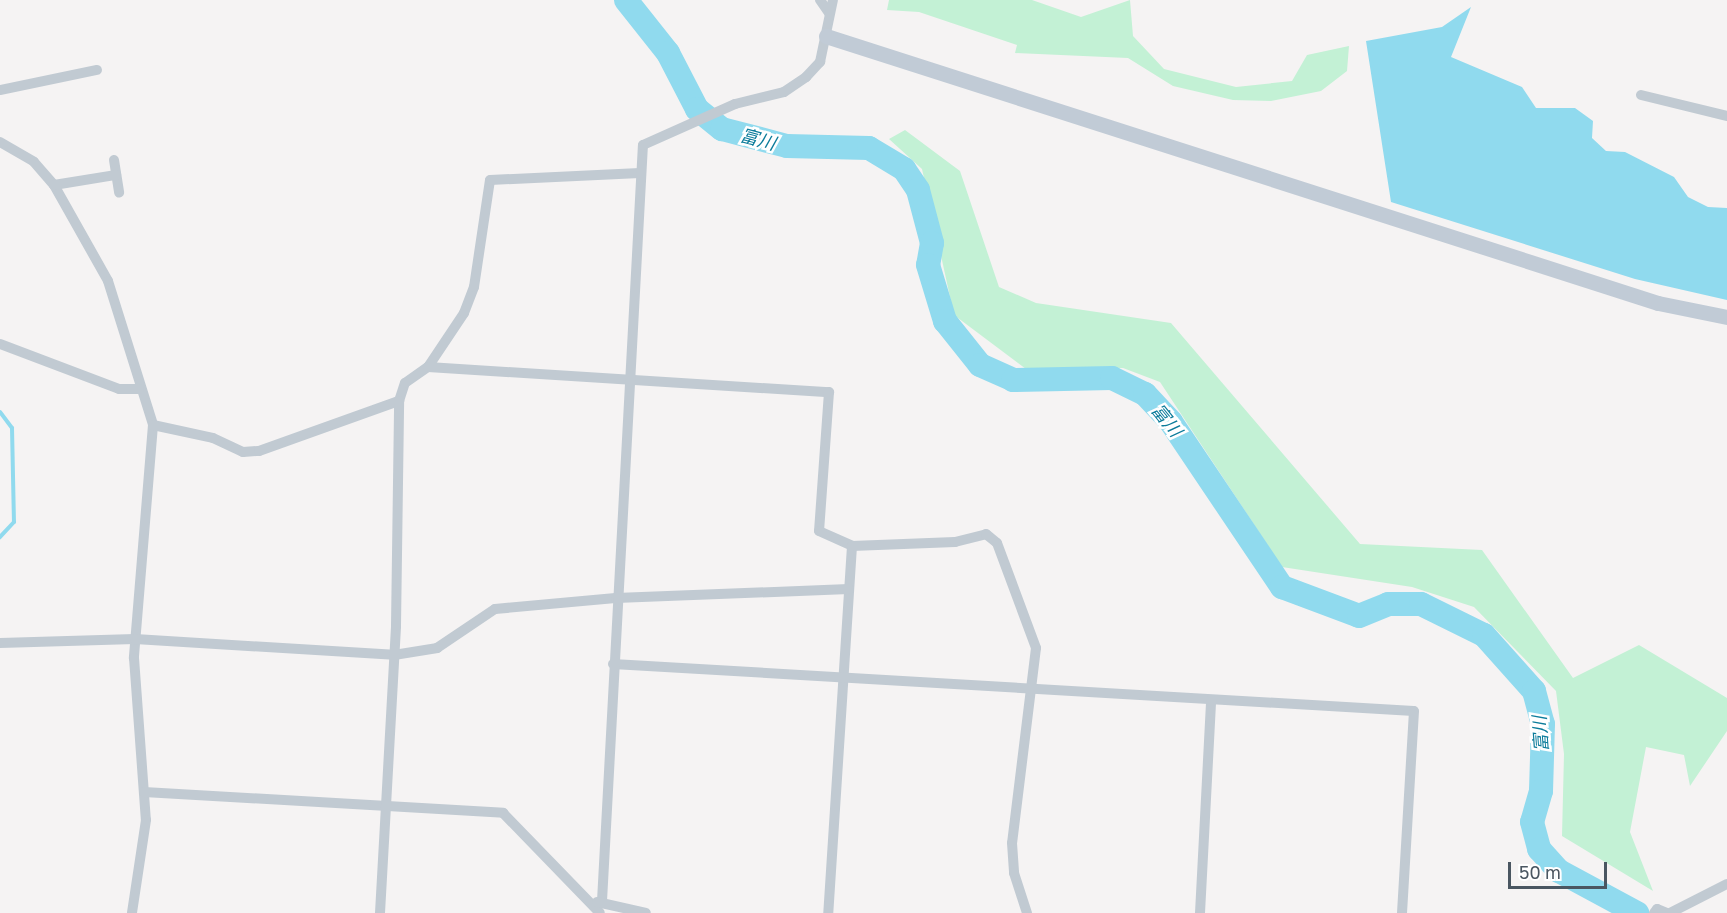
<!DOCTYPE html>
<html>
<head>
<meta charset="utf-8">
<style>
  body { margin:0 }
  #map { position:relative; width:1727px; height:913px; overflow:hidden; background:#f5f3f3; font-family:"Golos Text","Noto Sans JP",sans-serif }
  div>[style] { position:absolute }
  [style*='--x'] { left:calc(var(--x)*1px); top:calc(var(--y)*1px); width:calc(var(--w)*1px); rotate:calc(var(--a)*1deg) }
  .green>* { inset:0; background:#c3f1d5 }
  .water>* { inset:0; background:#90daee }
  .stream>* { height:4px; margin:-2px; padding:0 2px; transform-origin:2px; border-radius:2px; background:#90daee }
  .river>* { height:24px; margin:-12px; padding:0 12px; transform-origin:12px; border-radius:12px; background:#90daee }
  .street>* { height:10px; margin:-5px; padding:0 5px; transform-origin:5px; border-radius:5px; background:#c1cad2 }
  .secondary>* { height:15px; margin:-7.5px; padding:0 7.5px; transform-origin:7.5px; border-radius:7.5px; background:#c1cbd6 }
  span { translate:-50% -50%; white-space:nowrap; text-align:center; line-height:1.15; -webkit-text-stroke:5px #fff; paint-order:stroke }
  .water-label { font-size:18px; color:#0c7c9b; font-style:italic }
  .scale { position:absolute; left:1508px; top:862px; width:99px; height:27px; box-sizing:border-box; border:3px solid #4a5661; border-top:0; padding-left:8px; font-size:18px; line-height:21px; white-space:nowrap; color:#4a5661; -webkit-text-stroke:4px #fff; paint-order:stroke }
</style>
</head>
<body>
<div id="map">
  <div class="green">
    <i style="clip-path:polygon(889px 0,1032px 0,1081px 17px,1130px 0,1133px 36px,1164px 69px,1236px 87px,1292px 81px,1307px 55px,1349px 46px,1347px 71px,1321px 91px,1271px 101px,1233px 100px,1173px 86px,1128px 58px,1015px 53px,1017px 45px,919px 12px,887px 10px)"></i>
    <i style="clip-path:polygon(905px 130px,960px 171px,999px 287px,1036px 303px,1171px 323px,1360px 544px,1482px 550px,1573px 678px,1639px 645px,1727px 698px,1727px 731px,1690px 786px,1684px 755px,1646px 747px,1630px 832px,1653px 891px,1562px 836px,1564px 754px,1556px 691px,1474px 607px,1412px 587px,1282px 567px,1160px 382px,1123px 368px,1026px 369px,954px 315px,922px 169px,889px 139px)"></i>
  </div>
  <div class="water">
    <i style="clip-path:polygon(1471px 7px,1451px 57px,1522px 87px,1536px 108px,1575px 108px,1593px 121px,1592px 138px,1606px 151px,1625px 152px,1674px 177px,1688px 197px,1708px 207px,1727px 208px,1727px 300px,1635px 279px,1391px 202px,1366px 41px,1442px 27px)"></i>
  </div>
  <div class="stream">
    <i style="--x:0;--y:412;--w:20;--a:53"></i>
    <i style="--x:12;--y:428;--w:94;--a:88.8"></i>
    <i style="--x:14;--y:522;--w:21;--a:133"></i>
  </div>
  <div class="river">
    <i style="--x:626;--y:0;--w:68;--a:51.6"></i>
    <i style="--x:668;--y:53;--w:63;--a:62.6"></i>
    <i style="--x:697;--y:109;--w:32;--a:39"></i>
    <i style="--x:722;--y:129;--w:67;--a:14.7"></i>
    <i style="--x:787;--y:146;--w:82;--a:1.4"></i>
    <i style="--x:869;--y:148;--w:41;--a:31"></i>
    <i style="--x:904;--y:169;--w:25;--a:56"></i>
    <i style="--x:918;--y:190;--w:55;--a:75.2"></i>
    <i style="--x:932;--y:243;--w:22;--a:100"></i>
    <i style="--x:928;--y:265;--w:59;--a:73.1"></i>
    <i style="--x:945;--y:321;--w:56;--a:51.5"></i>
    <i style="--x:980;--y:365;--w:36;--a:24"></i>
    <i style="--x:1013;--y:380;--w:99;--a:-1.2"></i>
    <i style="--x:1112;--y:378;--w:37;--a:26"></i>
    <i style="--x:1145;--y:394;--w:38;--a:47"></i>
    <i style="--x:1171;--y:422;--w:199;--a:56.1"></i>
    <i style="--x:1282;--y:587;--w:82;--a:20.6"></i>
    <i style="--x:1359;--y:616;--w:31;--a:-22"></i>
    <i style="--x:1388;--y:604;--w:33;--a:0"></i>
    <i style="--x:1421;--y:604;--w:70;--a:26.2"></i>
    <i style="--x:1484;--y:635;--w:75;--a:48.2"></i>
    <i style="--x:1534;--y:691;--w:34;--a:75"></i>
    <i style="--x:1543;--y:724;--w:67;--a:91.7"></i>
    <i style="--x:1541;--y:791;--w:32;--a:106"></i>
    <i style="--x:1532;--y:822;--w:28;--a:75"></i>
    <i style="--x:1539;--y:849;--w:30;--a:48"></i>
    <i style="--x:1559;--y:871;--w:89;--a:28.3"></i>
  </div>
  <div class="street">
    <i style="--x:820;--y:0;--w:16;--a:55"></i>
    <i style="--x:0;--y:90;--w:99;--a:-11.7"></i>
    <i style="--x:1641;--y:95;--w:89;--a:13.7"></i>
    <i style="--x:0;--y:142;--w:39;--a:30"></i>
    <i style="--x:34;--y:162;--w:30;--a:49"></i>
    <i style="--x:54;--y:185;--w:110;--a:60.6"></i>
    <i style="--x:108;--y:281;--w:151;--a:72.6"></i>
    <i style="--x:153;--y:425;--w:234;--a:94.7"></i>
    <i style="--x:134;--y:658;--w:162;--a:85.8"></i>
    <i style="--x:146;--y:820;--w:94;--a:98.6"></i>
    <i style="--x:114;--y:160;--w:33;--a:81"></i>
    <i style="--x:54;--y:185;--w:63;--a:-9.2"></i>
    <i style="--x:0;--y:344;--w:127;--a:20.7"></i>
    <i style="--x:119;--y:389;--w:20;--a:0"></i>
    <i style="--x:428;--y:367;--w:65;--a:-56.3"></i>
    <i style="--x:464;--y:313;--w:28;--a:-69"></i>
    <i style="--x:474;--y:287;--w:108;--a:-81.5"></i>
    <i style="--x:490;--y:180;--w:150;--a:-2.7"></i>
    <i style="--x:153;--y:425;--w:61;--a:12.2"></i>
    <i style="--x:213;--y:438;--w:33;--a:25"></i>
    <i style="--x:243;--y:452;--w:16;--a:-4"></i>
    <i style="--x:259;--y:451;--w:149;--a:-19.7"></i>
    <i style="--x:399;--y:401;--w:19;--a:-72"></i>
    <i style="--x:405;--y:383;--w:28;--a:-35"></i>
    <i style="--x:428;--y:367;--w:402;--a:3.6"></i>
    <i style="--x:829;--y:392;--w:139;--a:94.1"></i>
    <i style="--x:819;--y:531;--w:36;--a:24"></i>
    <i style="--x:852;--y:546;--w:368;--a:93.7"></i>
    <i style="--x:852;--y:546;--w:103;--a:-2.2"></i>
    <i style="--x:955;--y:542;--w:32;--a:-14"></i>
    <i style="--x:986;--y:534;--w:14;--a:39"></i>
    <i style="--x:997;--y:543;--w:112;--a:69.6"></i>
    <i style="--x:1036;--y:648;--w:196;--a:97"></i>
    <i style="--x:1012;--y:843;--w:30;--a:86"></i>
    <i style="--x:1014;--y:873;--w:42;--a:72"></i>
    <i style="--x:0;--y:643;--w:135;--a:-1.7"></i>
    <i style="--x:135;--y:639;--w:259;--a:3.5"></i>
    <i style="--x:394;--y:655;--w:44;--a:-9.2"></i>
    <i style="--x:437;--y:648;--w:70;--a:-33.9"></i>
    <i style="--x:495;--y:609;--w:121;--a:-5.2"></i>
    <i style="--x:616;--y:598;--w:233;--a:-2.2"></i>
    <i style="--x:613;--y:664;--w:802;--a:3.36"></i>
    <i style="--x:1414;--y:711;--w:202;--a:93.4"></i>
    <i style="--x:144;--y:792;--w:360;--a:3.3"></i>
    <i style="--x:503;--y:813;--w:139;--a:45.9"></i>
    <i style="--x:602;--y:901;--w:757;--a:-86.9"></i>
    <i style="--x:643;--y:145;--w:101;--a:-24"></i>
    <i style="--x:735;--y:104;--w:50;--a:-13.8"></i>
    <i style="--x:784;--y:92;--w:27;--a:-34"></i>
    <i style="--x:806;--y:77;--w:21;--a:-47"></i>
    <i style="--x:820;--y:62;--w:63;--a:-78.2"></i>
    <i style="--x:597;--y:902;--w:50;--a:12.7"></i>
    <i style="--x:380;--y:913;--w:287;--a:-86.8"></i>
    <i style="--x:396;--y:626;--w:225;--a:-89.2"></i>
    <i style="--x:1200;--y:913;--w:213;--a:-87"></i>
    <i style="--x:1654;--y:913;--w:5;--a:-53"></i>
    <i style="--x:1657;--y:909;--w:11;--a:22"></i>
    <i style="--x:1670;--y:913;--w:64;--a:-27"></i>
  </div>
  <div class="secondary">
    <i style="--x:826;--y:36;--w:874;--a:17.79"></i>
    <i style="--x:1658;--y:303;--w:70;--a:11.5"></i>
  </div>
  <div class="water-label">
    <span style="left:758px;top:139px;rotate:15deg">富川</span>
    <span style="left:1167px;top:420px;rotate:51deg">富川</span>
    <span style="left:1540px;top:734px;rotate:-94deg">富川</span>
  </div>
  <div class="scale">50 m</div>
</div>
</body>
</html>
